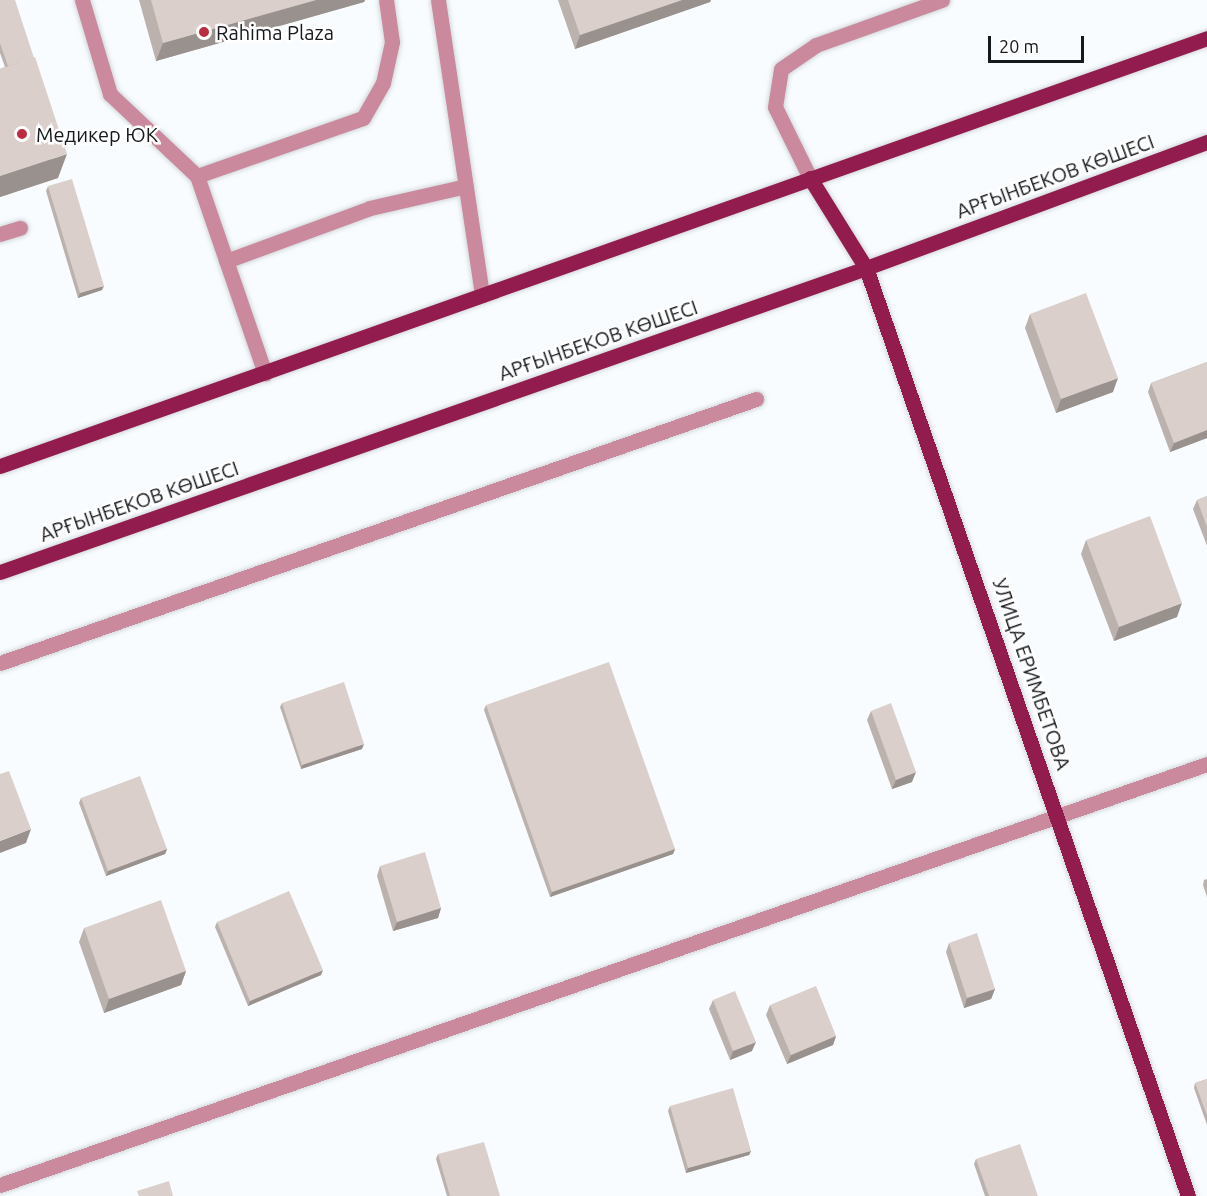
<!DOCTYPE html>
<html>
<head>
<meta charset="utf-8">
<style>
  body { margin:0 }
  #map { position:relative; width:1207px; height:1196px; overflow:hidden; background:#f8fcff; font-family:Ubuntu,sans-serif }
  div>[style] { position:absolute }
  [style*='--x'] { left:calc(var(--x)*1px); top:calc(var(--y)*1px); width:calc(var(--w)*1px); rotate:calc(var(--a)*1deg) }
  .roads { filter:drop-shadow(0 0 2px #d4d8db) drop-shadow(0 0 2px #d4d8db) }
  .minor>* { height:15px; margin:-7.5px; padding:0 7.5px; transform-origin:7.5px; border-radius:7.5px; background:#ca899c }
  .major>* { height:15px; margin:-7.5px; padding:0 7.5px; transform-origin:7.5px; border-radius:7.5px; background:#931c4f }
  .wall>* { inset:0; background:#bbb2ae }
  .shaded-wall>* { inset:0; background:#99918d }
  .building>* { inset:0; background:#dacfca }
  .dots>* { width:16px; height:16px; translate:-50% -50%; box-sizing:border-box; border:3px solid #fff; border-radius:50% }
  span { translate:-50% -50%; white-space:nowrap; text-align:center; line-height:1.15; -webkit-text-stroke:5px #fff; paint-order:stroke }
  .poi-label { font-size:20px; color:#16191c }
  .left { translate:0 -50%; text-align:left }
  .street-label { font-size:20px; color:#16191c }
  .scale { position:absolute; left:988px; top:36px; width:96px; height:27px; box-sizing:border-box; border:3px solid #16191c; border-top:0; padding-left:8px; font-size:18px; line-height:21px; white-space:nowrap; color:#16191c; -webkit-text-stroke:4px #fff; paint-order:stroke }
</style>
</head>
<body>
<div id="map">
  <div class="roads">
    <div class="minor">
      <i style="--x:82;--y:0;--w:98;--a:73.4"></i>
      <i style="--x:110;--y:94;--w:120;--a:43.3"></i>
      <i style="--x:197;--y:176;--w:209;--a:71"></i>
      <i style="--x:438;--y:0;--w:298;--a:81.5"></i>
      <i style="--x:197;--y:176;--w:176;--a:-19.3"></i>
      <i style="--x:363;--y:118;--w:40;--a:-60.3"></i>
      <i style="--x:383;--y:83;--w:42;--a:-77.6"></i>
      <i style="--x:392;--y:42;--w:42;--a:-98.1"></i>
      <i style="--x:810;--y:178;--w:79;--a:-116.2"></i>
      <i style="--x:775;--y:107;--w:38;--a:-81"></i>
      <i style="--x:781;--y:69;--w:42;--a:-34.4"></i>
      <i style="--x:816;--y:45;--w:134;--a:-19.7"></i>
      <i style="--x:0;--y:234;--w:21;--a:-17"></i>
      <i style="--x:226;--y:261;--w:153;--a:-20.2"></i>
      <i style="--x:370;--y:208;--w:98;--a:-12.9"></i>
      <i style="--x:0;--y:663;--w:801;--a:-19.25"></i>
      <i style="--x:0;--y:1185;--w:1278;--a:-19.23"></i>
    </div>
    <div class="major">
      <i style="--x:810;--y:178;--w:106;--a:58.1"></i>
      <i style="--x:866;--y:268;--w:982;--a:70.86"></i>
      <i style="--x:0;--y:466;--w:1281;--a:-19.52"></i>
      <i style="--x:0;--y:572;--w:918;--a:-19.34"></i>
      <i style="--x:866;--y:268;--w:364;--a:-20.3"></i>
    </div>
  </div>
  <div class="wall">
    <i style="clip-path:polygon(0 0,58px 178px,0 197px,0 69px,5px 67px,0 53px)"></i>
    <i style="clip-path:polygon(139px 0,365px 0,364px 2px,156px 61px)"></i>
    <i style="clip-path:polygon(558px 0,711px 0,710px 2px,575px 49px)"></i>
    <i style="clip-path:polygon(48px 186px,102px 290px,78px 298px,46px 191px)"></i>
    <i style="clip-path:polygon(1030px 314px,1113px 392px,1056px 413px,1025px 328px)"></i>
    <i style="clip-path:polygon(1207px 362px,1207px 438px,1170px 452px,1148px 392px,1151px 383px)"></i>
    <i style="clip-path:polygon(1207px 496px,1207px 546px,1193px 509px,1197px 500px)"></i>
    <i style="clip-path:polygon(1086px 540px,1177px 617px,1114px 641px,1081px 554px)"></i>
    <i style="clip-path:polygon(282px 703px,362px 749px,301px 769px,280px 707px)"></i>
    <i style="clip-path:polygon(486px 705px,675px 849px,673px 854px,550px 897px,484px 710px)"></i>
    <i style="clip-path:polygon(871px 711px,912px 782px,892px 789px,867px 720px)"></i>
    <i style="clip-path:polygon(81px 798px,167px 849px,165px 854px,106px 876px,79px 803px)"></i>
    <i style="clip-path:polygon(380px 866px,441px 908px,438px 918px,393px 931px,377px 876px)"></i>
    <i style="clip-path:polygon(1207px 879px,1207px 897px,1203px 885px,1204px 880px)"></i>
    <i style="clip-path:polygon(217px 922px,321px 975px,248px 1006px,215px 927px)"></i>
    <i style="clip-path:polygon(84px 928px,186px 971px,181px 985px,104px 1013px,79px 942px)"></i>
    <i style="clip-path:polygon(949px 943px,995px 989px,991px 999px,964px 1008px,946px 952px)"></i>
    <i style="clip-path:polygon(713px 1000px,752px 1051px,730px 1060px,709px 1009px)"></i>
    <i style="clip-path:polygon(770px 1005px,836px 1036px,833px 1045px,787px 1064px,766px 1015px)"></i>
    <i style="clip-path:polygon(1207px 1079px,1207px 1125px,1194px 1088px,1195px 1083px)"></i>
    <i style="clip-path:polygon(670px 1106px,751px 1151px,749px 1155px,686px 1173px,668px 1111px)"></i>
    <i style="clip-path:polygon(438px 1154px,500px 1196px,447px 1196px,436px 1159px)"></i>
    <i style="clip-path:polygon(976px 1159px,1038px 1196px,985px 1196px,974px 1164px)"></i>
  </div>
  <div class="shaded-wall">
    <i style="clip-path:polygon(316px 0,365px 0,364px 2px,156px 61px,163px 43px)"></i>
    <i style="clip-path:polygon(682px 0,711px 0,710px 2px,575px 49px,580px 35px)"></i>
    <i style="clip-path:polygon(67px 154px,58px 178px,0 197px,0 176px)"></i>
    <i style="clip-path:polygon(104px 286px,102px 290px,78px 298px,80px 293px)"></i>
    <i style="clip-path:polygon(1118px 378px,1113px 392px,1056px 413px,1061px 399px)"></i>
    <i style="clip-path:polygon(1207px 430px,1207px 438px,1170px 452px,1174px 443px)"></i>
    <i style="clip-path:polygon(1182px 603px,1177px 617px,1114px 641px,1119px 627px)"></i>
    <i style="clip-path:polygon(364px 744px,362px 749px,301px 769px,302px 765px)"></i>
    <i style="clip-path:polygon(916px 772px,912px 782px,892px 789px,896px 780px)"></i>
    <i style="clip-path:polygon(31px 829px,26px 843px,0 853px,0 841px)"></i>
    <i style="clip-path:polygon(167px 849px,165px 854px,106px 876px,108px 871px)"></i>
    <i style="clip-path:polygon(675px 849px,673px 854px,550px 897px,552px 892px)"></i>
    <i style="clip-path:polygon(441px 908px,438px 918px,393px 931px,397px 922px)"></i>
    <i style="clip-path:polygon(323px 970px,321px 975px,248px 1006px,250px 1001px)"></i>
    <i style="clip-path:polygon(186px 971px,181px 985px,104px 1013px,109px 999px)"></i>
    <i style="clip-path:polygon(995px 989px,991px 999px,964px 1008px,967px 998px)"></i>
    <i style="clip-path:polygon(836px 1036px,833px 1045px,787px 1064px,791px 1055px)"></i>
    <i style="clip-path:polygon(756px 1042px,752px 1051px,730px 1060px,733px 1051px)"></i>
    <i style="clip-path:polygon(751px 1151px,749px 1155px,686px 1173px,688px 1168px)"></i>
  </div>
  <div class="building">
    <i style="clip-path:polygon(0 0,15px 0,34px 58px,8px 66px,0 43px)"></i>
    <i style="clip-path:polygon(151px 0,316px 0,163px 43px)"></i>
    <i style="clip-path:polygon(568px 0,682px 0,580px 35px)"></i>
    <i style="clip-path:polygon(35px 57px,67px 154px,0 176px,0 69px)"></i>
    <i style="clip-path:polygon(72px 179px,104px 286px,80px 293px,48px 186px)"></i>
    <i style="clip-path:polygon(1086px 293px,1118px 378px,1061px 399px,1030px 314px)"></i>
    <i style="clip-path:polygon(1207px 362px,1207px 430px,1174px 443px,1151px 383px)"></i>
    <i style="clip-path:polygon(1207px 496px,1207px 527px,1197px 500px)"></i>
    <i style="clip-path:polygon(1150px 516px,1182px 603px,1119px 627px,1086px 540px)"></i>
    <i style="clip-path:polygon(609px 662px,675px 849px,552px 892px,486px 705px)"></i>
    <i style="clip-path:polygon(344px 682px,364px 744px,302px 765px,282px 703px)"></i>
    <i style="clip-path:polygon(891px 703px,916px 772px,896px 780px,871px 711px)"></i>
    <i style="clip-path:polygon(9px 771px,31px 829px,0 841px,0 774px)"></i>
    <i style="clip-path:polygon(140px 776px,167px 849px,108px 871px,81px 798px)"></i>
    <i style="clip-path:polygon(425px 852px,441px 908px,397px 922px,380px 866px)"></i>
    <i style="clip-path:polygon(289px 891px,323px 970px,250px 1001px,217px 922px)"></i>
    <i style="clip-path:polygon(161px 900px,186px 971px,109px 999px,84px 928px)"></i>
    <i style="clip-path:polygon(977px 933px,995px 989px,967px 998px,949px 943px)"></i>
    <i style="clip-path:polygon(816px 986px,836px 1036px,791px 1055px,770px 1005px)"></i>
    <i style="clip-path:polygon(735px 991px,756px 1042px,733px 1051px,713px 1000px)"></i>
    <i style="clip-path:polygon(1207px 1079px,1207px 1115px,1195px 1083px)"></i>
    <i style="clip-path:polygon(733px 1088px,751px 1151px,688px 1168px,670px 1106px)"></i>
    <i style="clip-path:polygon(484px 1142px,500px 1196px,450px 1196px,438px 1154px)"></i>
    <i style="clip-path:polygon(1020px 1144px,1038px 1196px,989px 1196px,976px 1159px)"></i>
    <i style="clip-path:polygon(169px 1181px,173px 1196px,139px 1196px,137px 1191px)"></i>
  </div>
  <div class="dots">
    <i style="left:204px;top:32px;background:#bc2c40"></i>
    <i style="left:22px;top:134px;background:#bc2c40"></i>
  </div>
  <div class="poi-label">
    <span class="left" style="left:216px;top:32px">Rahima Plaza</span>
    <span class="left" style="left:36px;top:134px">Медикер ЮK</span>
  </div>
  <div class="street-label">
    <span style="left:1055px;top:176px;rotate:-20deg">АРҒЫНБЕКОВ КӨШЕСІ</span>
    <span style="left:598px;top:340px;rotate:-19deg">АРҒЫНБЕКОВ КӨШЕСІ</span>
    <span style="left:139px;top:501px;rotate:-19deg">АРҒЫНБЕКОВ КӨШЕСІ</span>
    <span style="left:1032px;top:674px;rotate:71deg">УЛИЦА ЕРИМБЕТОВА</span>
  </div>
  <div class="scale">20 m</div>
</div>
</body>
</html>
